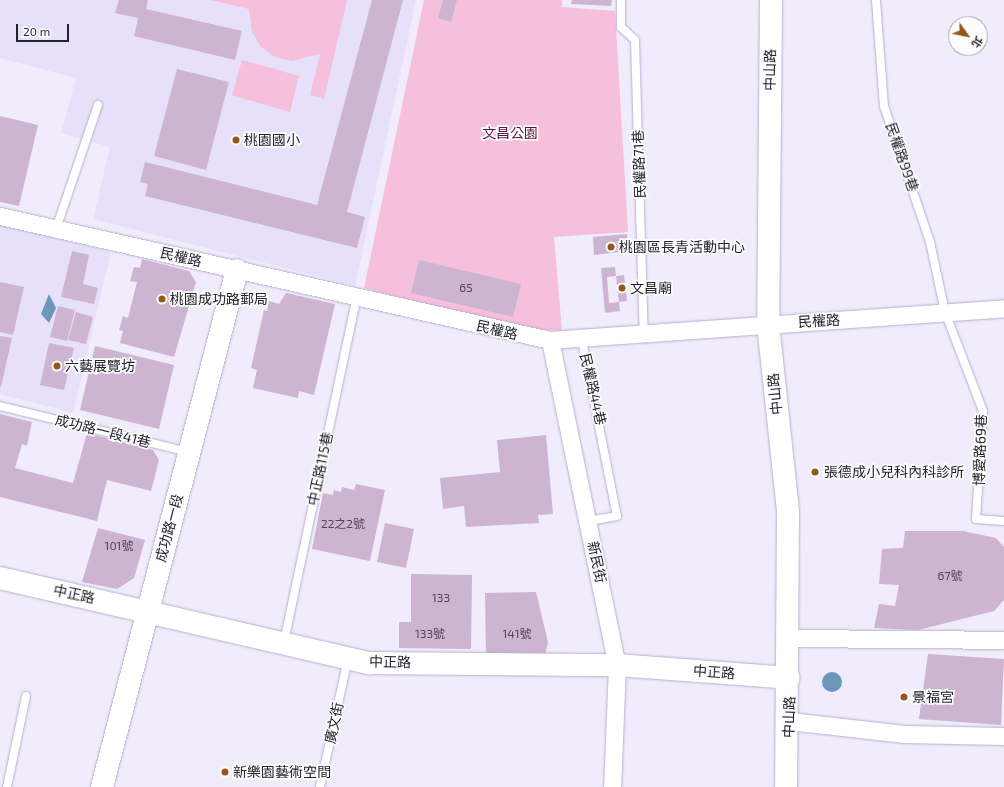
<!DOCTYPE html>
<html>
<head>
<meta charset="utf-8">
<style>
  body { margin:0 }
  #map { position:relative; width:1004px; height:787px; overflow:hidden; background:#f0ecfb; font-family:"Exo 2","Noto Sans TC",sans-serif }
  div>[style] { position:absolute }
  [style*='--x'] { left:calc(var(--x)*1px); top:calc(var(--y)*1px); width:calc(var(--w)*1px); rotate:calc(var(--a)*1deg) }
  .built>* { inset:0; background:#e6e0fa }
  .green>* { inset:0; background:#f6bfdb }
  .water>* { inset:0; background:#6c96bc }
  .round { border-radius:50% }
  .building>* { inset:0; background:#cdb4d1 }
  .roads { filter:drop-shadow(0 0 1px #b7aed1) drop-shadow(0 0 1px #b7aed1) }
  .lane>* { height:8px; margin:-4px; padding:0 4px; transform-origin:4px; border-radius:4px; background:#fff }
  .street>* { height:17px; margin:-8.5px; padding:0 8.5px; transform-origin:8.5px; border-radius:8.5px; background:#fff }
  .secondary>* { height:22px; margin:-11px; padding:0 11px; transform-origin:11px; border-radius:11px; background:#fff }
  .dots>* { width:11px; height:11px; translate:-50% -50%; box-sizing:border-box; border:2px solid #fcfcfc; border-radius:50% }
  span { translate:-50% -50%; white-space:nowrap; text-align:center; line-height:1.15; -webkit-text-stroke:3.5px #fcfcfc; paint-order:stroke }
  .number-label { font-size:12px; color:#4f4658 }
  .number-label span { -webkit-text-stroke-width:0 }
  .street-label { font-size:14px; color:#25222f }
  .park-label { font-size:14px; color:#57183e }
  .poi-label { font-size:14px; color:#25222f }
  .left { translate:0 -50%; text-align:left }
  .north { position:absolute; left:948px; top:16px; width:40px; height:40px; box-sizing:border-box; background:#fcfcfc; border:1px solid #a6a5aa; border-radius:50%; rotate:123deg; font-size:11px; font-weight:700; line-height:16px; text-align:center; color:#25222f }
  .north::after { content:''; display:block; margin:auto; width:14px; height:18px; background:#945918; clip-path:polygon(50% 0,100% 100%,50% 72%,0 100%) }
  .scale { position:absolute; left:16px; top:24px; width:53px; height:18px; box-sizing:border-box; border:2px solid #25222f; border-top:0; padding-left:5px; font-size:12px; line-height:14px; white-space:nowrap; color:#25222f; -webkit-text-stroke:3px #fcfcfc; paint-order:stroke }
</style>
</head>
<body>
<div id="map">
  <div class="built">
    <i style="clip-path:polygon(0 0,416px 0,355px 286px,93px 219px,110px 147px,61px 133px,76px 78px,0 58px)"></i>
    <i style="clip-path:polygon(0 224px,111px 252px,73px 413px,0 394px)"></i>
  </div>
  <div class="green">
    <i style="clip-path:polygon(210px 0,347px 0,324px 99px,310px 95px,320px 54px,291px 61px,275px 57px,261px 47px,252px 32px,249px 9px)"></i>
    <i style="clip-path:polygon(424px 0,562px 0,562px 7px,615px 11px,628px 232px,554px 237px,562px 331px,523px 329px,364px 288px)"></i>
    <i style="clip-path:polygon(242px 60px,299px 76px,290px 112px,232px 95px)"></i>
  </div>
  <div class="water">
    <i style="clip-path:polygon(49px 294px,56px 308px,49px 323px,41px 314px)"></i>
    <i class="round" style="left:822px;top:672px;width:20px;height:20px"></i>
  </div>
  <div class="building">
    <i style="clip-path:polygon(119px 0,148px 0,146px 9px,242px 31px,235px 60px,134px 36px,138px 18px,115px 13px)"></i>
    <i style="clip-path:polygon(372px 0,403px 0,347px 212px,365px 217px,357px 248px,145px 196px,148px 184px,140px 182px,145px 162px,317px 205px)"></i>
    <i style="clip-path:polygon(443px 0,457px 0,451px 22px,438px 18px)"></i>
    <i style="clip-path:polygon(572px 0,612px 0,611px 6px,571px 4px)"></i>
    <i style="clip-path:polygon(177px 69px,229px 82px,206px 170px,154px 156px)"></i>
    <i style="clip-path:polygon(0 116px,38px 125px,19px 206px,0 202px)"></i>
    <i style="clip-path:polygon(627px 234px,629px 251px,594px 255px,593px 237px)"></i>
    <i style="clip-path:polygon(72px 251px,89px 255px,83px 284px,98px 288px,94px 304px,61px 297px)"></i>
    <i style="clip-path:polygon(142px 259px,189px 271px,196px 282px,174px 357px,120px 343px,123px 331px,119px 330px,123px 316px,128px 318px,137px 282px,130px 281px,134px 267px,140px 268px)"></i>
    <i style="clip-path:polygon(419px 260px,521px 284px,513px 317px,411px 293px)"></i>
    <i style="clip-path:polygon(evenodd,615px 267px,616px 276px,624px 275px,627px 301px,619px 302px,620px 311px,605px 313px,601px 268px,615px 267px,616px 276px,619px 302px,609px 303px,607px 277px,616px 276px)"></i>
    <i style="clip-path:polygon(0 282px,24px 287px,13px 335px,0 332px)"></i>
    <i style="clip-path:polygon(286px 293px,335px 304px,314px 395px,299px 391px,298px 398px,253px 388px,257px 370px,251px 368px,264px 310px,267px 311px,269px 301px,279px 304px)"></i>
    <i style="clip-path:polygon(58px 306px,75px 310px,67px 341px,50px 337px)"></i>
    <i style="clip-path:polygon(76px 312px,93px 317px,86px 344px,68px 340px)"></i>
    <i style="clip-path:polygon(0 336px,12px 338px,1px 387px,0 387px)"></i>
    <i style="clip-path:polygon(49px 343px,74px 348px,64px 390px,40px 385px)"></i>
    <i style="clip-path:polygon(95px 346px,174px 365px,159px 429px,80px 410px)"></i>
    <i style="clip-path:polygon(0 414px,32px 422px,27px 446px,22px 444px,15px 468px,73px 483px,87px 433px,153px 450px,159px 460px,151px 491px,107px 480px,97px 521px,0 497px)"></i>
    <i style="clip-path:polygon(546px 435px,553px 514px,538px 515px,539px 523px,466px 527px,464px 506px,443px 509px,440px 478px,500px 472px,497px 440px)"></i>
    <i style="clip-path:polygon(356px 484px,385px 490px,370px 561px,312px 549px,323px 493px,333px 495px,334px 490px,341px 492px,342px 487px,354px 490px)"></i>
    <i style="clip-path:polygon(385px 523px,414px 529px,406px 568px,377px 562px)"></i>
    <i style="clip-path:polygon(98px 528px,145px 540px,134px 578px,117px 589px,82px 582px)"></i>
    <i style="clip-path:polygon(905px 531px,963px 531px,996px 538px,1004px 547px,1004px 600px,994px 611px,918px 630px,874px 628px,879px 604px,895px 606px,899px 585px,879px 584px,882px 549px,903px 548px)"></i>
    <i style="clip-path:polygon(411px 574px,472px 575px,471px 649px,399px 648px,399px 622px,411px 622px)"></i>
    <i style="clip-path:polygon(536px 592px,548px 642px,545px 655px,486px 657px,485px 593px)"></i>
    <i style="clip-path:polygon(928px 654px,1004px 659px,1001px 725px,919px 719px)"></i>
  </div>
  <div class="roads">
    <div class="lane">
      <i style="--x:621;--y:0;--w:27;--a:90"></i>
      <i style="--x:621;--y:27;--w:19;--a:43"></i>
      <i style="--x:635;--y:40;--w:295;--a:88.3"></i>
      <i style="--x:876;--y:0;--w:106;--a:85.7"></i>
      <i style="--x:884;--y:106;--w:144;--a:71.3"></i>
      <i style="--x:930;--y:242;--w:72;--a:77.9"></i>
      <i style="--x:945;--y:312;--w:106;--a:69"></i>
      <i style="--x:983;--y:411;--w:108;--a:93.7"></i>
      <i style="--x:976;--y:519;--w:28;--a:4"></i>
      <i style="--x:56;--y:229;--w:131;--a:-71.3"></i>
      <i style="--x:582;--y:340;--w:179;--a:78.8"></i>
      <i style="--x:617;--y:516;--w:29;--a:170"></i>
      <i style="--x:0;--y:406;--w:195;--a:13.7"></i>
      <i style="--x:284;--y:642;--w:355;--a:-78.1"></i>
      <i style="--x:7;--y:787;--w:93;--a:-78.2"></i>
      <i style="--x:320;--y:787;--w:131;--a:-77.7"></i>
    </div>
    <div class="street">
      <i style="--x:0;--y:216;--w:564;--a:12.71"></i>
      <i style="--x:550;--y:340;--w:455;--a:-4"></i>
      <i style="--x:550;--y:340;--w:332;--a:78.4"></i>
      <i style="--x:617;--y:665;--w:122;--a:92.3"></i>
      <i style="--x:790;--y:638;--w:214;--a:0.5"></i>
      <i style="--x:789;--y:721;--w:116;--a:6.4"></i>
      <i style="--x:904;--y:734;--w:100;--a:1.1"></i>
    </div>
    <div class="secondary">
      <i style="--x:771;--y:0;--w:324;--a:90.5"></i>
      <i style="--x:768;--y:324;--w:189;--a:83.9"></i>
      <i style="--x:788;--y:512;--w:275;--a:90.4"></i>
      <i style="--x:0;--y:578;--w:379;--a:13"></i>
      <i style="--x:369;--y:663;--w:248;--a:0.5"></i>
      <i style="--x:617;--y:665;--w:172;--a:4.3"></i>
      <i style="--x:102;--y:787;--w:534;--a:-75.37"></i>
    </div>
  </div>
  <div class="dots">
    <i style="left:236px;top:140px;background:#945918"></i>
    <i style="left:611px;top:247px;background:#945918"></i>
    <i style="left:622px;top:288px;background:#945918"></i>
    <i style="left:162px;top:299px;background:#945918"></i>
    <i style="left:57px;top:366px;background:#945918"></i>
    <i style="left:815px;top:472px;background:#945918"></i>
    <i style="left:904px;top:697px;background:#945918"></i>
    <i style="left:225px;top:772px;background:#945918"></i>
  </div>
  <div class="number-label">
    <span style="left:466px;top:288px">65</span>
    <span style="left:343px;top:524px">22之2號</span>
    <span style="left:119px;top:546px">101號</span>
    <span style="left:950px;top:576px">67號</span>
    <span style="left:441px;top:598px">133</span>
    <span style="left:430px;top:634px">133號</span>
    <span style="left:517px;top:634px">141號</span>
  </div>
  <div class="street-label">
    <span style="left:770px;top:70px;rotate:-89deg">中山路</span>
    <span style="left:902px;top:157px;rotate:71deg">民權路99巷</span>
    <span style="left:639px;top:164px;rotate:-92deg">民權路71巷</span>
    <span style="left:181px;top:257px;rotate:13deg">民權路</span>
    <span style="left:819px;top:321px;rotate:-3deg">民權路</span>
    <span style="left:497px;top:330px;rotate:13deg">民權路</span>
    <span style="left:593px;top:389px;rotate:77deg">民權路44巷</span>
    <span style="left:775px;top:394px;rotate:-96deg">中山路</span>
    <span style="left:103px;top:431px;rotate:14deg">成功路一段41巷</span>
    <span style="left:980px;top:450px;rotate:-88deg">博愛路69巷</span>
    <span style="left:320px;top:469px;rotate:-78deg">中正路115巷</span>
    <span style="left:169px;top:528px;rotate:-75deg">成功路一段</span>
    <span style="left:597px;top:562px;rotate:78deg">新民街</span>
    <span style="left:74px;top:594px;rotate:12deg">中正路</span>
    <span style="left:390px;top:662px;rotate:1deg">中正路</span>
    <span style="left:714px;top:672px;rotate:4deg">中正路</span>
    <span style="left:789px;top:717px;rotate:-88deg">中山路</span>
    <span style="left:334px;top:723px;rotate:-78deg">廣文街</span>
  </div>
  <div class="park-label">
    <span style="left:510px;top:133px">文昌公園</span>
  </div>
  <div class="poi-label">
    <span class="left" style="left:244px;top:140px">桃園國小</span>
    <span class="left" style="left:619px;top:247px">桃園區長青活動中心</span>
    <span class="left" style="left:630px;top:288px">文昌廟</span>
    <span class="left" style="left:170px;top:299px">桃園成功路郵局</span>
    <span class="left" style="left:65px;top:366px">六藝展覽坊</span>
    <span class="left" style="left:824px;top:472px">張德成小兒科內科診所</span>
    <span class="left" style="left:912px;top:697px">景福宮</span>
    <span class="left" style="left:233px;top:772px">新樂園藝術空間</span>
  </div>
  <div class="north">北</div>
  <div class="scale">20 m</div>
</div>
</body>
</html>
